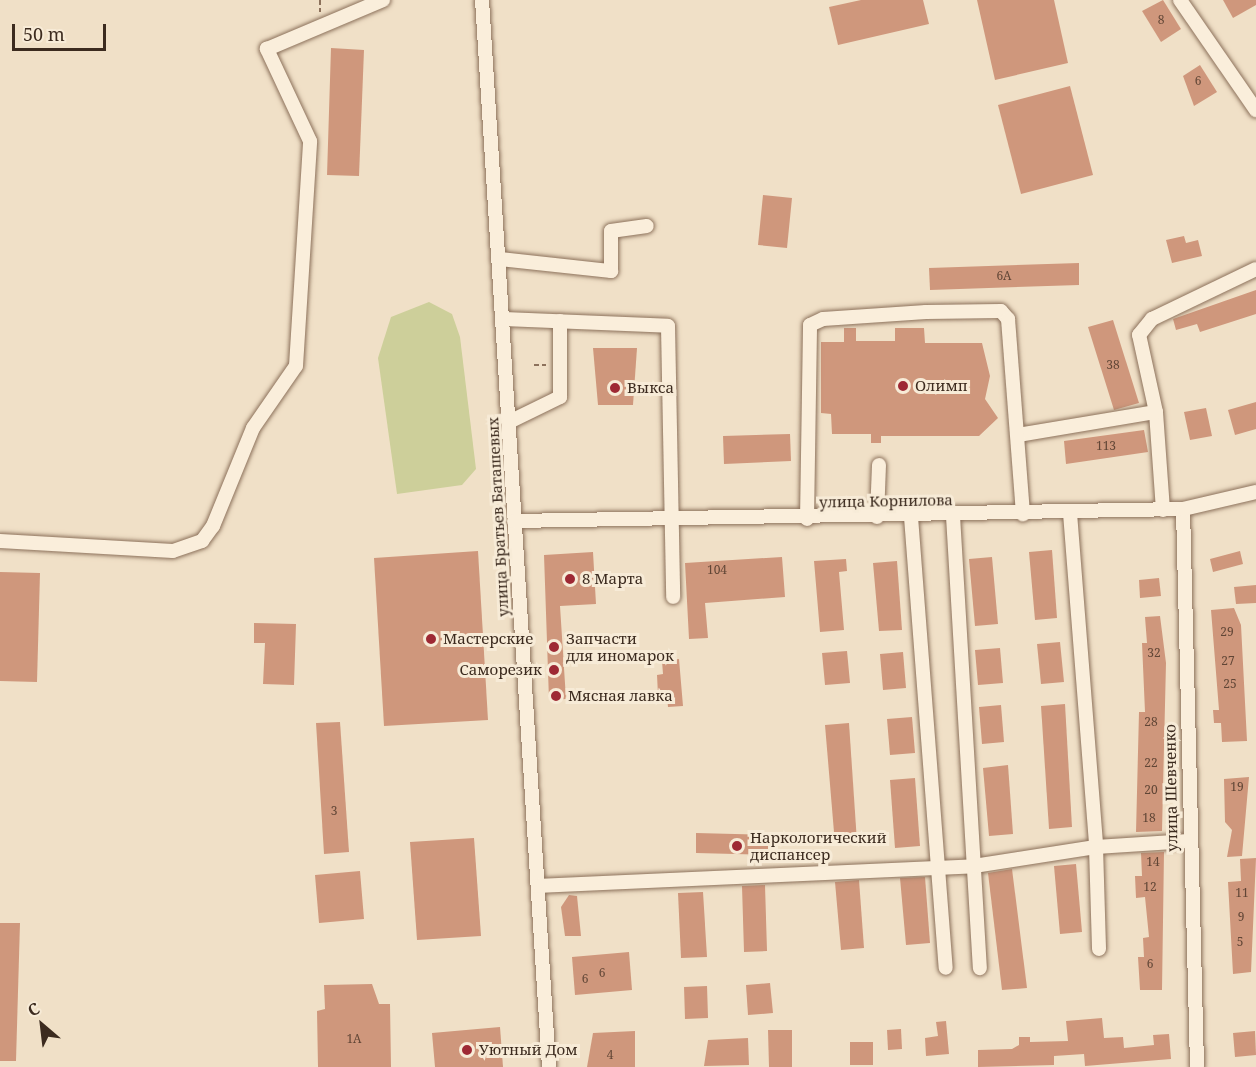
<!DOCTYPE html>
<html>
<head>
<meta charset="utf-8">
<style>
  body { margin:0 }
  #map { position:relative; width:1256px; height:1067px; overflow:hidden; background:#f0e0c7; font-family:"Noto Serif",serif }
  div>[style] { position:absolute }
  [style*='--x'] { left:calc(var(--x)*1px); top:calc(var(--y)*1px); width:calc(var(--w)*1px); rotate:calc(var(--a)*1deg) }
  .green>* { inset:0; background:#cdcf9a }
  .building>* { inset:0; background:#cf977c }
  .path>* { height:2px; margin-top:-1px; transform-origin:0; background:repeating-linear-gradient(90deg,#8c715b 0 4.5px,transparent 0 7.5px) }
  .roads { filter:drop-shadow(0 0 2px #8c715b) drop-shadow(0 0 2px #8c715b) }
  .minor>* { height:14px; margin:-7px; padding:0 7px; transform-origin:7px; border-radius:7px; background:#faeedb }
  .dots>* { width:16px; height:16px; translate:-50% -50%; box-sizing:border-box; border:3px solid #f7ebd7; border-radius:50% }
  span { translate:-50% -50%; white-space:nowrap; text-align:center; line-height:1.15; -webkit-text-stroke:6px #f7ebd7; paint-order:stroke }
  .number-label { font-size:12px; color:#614636 }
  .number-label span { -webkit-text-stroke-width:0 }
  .poi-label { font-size:15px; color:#3c2b1f }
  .left { translate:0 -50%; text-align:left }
  .right { translate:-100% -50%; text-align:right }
  .street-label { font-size:15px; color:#3c2b1f }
  .north { position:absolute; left:12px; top:995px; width:60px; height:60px; -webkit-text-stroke:4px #f7ebd7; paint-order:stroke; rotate:332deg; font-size:16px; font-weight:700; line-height:24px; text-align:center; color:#3c2b1f }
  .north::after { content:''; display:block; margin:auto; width:21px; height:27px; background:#3c2b1f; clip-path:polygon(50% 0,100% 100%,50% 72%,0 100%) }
  .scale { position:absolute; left:12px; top:24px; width:94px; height:27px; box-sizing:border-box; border:3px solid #3c2b1f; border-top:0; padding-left:8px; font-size:18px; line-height:21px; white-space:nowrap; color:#3c2b1f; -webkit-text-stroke:4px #f7ebd7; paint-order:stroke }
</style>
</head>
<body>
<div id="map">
  <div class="green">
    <i style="clip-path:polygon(429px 302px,452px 314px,460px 337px,476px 469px,462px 485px,397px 494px,378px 358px,391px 317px)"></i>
  </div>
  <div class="building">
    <i style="clip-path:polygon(861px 0,923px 0,929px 24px,838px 45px,829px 7px)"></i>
    <i style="clip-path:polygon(977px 0,1054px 0,1068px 63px,995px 80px)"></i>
    <i style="clip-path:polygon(1163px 0,1181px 29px,1161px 42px,1142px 11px)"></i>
    <i style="clip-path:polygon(1223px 0,1256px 0,1256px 5px,1233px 18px)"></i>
    <i style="clip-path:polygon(331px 48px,364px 50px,359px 176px,327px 175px)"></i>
    <i style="clip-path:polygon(1200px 65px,1217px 92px,1194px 106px,1183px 76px)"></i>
    <i style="clip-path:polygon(1070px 86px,1093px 175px,1021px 194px,998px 105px)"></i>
    <i style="clip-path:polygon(763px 195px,792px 198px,787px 248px,758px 245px)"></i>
    <i style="clip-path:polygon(1184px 236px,1186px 243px,1198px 240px,1202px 256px,1172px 263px,1166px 240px)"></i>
    <i style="clip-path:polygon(1079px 263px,1079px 285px,930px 290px,929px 268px)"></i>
    <i style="clip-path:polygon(1256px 290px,1256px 314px,1200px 332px,1197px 324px,1176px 330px,1173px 319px)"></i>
    <i style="clip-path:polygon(1113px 320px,1139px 403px,1114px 410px,1088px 327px)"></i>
    <i style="clip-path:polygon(844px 328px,856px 328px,856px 341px,895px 341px,895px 328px,924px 328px,925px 343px,982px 343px,990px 376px,985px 399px,998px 418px,979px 436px,881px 436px,881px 443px,871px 443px,871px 434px,832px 434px,831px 414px,821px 413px,821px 342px,844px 342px)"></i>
    <i style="clip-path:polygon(593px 348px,637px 348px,633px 405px,598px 405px)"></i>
    <i style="clip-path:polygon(1256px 402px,1256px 429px,1235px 435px,1228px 410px)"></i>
    <i style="clip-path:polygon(1206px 408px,1212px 436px,1190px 440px,1184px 412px)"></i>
    <i style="clip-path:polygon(1144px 430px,1148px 452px,1066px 464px,1064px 441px)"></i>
    <i style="clip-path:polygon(790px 434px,791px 461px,724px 464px,723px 436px)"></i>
    <i style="clip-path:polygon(1052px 550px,1057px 618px,1035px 620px,1029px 552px)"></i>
    <i style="clip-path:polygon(478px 551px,488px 720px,384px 726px,374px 558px)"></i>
    <i style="clip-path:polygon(1240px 551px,1243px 564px,1213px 572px,1210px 559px)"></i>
    <i style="clip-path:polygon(593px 552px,596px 604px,560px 606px,566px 699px,549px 700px,544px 555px)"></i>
    <i style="clip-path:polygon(782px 557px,785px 597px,705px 603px,708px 638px,689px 639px,685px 563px)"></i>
    <i style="clip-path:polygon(992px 557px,998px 624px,975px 626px,969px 559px)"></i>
    <i style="clip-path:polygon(846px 559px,847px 571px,839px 572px,844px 630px,820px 632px,814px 561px)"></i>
    <i style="clip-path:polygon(897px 561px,902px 630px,879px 631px,873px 563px)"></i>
    <i style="clip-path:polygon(0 572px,40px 573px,37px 682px,0 681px)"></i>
    <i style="clip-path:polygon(1159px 578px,1161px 596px,1140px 598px,1139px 580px)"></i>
    <i style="clip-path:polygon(1256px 585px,1256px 603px,1236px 604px,1234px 587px)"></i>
    <i style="clip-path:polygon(1234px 608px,1241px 625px,1247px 741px,1222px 742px,1221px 723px,1214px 723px,1213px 710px,1219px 710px,1211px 610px)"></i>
    <i style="clip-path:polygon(1160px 616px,1166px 663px,1162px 831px,1136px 832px,1139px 712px,1145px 712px,1142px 643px,1147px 643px,1145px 617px)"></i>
    <i style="clip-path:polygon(254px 623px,296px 624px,294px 685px,263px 684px,265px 643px,254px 643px)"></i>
    <i style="clip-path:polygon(1060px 642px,1064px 682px,1041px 684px,1037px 644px)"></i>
    <i style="clip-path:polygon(1000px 648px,1003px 683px,978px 685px,975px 650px)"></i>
    <i style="clip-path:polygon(847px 651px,850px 683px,825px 685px,822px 653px)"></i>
    <i style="clip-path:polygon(903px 652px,906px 688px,883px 690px,880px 654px)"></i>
    <i style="clip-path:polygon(679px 659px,683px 706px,668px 707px,667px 695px,658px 695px,657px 675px,663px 674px,662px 661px)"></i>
    <i style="clip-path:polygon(1065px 704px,1072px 827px,1049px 829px,1041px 706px)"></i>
    <i style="clip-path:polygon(1001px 705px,1004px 742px,982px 744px,979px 707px)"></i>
    <i style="clip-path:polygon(912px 717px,915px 753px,890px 755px,887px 719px)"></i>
    <i style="clip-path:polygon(340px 722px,349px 852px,324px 854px,316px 723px)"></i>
    <i style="clip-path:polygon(849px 723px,857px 842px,835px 844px,825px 725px)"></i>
    <i style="clip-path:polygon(1008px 765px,1013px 834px,989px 836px,983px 768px)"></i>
    <i style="clip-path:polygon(1249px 777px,1242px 856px,1227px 857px,1232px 830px,1225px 822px,1224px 779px)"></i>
    <i style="clip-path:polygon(915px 778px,920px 846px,895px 848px,890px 780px)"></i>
    <i style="clip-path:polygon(696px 833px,778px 835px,778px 855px,696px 853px)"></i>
    <i style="clip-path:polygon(474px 838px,481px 936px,417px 940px,410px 842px)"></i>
    <i style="clip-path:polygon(1164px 852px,1162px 990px,1140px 990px,1138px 957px,1144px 957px,1143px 938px,1149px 937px,1145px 897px,1136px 898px,1135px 876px,1142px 876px,1141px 853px)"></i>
    <i style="clip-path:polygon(1256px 858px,1251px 972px,1233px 974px,1228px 882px,1241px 881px,1240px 859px)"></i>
    <i style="clip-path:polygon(1076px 864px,1082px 932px,1060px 934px,1054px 866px)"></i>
    <i style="clip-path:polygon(1012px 869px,1027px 988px,1002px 990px,988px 873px)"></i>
    <i style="clip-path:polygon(360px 871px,364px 919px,319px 923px,315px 875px)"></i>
    <i style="clip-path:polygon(925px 877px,930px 943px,906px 945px,900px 878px)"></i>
    <i style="clip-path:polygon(859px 880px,864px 948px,841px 950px,835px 882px)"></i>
    <i style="clip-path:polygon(765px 885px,767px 951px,744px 952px,742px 886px)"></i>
    <i style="clip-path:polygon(703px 892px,707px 957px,681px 958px,678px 893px)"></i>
    <i style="clip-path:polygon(569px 895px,577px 896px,581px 936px,565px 936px,561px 907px)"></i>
    <i style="clip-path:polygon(0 923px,20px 923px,16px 1061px,0 1061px)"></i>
    <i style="clip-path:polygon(629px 952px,632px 990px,575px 995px,572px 957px)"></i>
    <i style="clip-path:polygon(770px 983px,773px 1013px,748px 1015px,746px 985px)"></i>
    <i style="clip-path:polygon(372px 984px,379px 1004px,390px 1004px,391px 1067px,318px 1067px,317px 1011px,325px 1009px,324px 985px)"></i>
    <i style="clip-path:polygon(707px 986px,708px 1018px,685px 1019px,684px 987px)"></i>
    <i style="clip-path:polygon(1102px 1018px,1104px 1038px,1123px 1037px,1124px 1048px,1154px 1045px,1153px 1035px,1169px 1034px,1171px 1059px,1085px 1066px,1084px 1054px,1054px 1056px,1054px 1065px,978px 1067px,978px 1050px,1012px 1049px,1019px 1045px,1019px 1037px,1030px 1037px,1030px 1042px,1068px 1041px,1066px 1021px)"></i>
    <i style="clip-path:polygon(946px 1021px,949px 1054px,926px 1056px,925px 1038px,938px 1036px,936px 1022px)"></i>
    <i style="clip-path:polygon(500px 1027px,503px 1067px,435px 1067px,432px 1033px)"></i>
    <i style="clip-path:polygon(901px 1029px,902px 1049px,888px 1050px,887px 1030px)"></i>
    <i style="clip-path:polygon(768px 1030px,792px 1030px,792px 1067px,769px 1067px)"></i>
    <i style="clip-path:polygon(635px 1031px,635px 1067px,587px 1067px,593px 1033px)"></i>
    <i style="clip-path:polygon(1255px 1031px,1256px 1055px,1235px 1057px,1233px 1033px)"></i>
    <i style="clip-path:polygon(748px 1038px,749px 1065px,704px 1066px,708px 1040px)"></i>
    <i style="clip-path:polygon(850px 1042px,873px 1042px,873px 1065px,850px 1065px)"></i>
  </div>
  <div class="path">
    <i style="--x:320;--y:12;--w:12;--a:-90"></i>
    <i style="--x:534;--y:365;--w:12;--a:0"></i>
  </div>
  <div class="roads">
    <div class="minor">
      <i style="--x:482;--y:0;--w:1069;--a:86.41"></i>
      <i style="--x:1180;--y:0;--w:134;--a:55.4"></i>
      <i style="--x:500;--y:259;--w:112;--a:6.2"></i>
      <i style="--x:611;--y:271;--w:40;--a:-90"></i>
      <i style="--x:611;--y:231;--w:36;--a:-8"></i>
      <i style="--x:504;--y:319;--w:164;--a:2.4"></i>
      <i style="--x:668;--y:326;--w:271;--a:88.9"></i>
      <i style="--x:509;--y:422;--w:57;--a:-26.1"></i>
      <i style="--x:560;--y:397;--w:76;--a:-90"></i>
      <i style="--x:1018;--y:435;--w:140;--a:-9.5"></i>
      <i style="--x:1183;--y:509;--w:558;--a:88.56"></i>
      <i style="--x:1163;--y:510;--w:98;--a:-94.1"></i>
      <i style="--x:1156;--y:412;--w:79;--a:-102.4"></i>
      <i style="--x:1139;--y:335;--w:21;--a:-51"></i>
      <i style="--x:1152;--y:319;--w:115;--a:-25.7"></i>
      <i style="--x:1070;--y:513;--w:335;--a:85.5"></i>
      <i style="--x:1096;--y:847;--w:102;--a:88.3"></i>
      <i style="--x:953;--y:516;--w:453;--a:86.6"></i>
      <i style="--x:877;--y:517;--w:52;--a:-87.8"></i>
      <i style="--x:911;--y:517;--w:452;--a:85.6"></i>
      <i style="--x:807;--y:519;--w:194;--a:-89.1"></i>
      <i style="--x:810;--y:325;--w:14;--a:-25"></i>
      <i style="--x:823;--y:319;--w:103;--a:-3.9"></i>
      <i style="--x:926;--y:312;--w:75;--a:-0.8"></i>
      <i style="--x:1001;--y:311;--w:11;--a:49"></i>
      <i style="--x:1008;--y:319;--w:196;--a:85.6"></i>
      <i style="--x:514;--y:521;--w:669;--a:-1.03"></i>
      <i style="--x:1183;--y:509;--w:75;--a:-13.1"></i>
      <i style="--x:0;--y:541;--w:173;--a:3.3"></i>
      <i style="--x:173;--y:551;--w:31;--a:-19"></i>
      <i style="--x:202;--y:541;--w:19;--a:-54"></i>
      <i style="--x:213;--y:526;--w:106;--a:-67.8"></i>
      <i style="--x:253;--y:428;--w:75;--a:-55.3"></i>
      <i style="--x:296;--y:366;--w:225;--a:-86.4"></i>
      <i style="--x:310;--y:141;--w:102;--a:-115.1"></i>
      <i style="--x:267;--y:49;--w:126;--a:-22.9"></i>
      <i style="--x:538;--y:886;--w:436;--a:-2.6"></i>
      <i style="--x:974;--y:866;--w:123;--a:-8.9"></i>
      <i style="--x:1096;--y:847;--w:93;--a:-3.7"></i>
    </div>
  </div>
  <div class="dots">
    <i style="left:903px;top:386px;background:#9e2934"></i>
    <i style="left:615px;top:388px;background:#9e2934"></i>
    <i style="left:570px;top:579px;background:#9e2934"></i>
    <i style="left:431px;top:639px;background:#9e2934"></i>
    <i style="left:554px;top:647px;background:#9e2934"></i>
    <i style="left:554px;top:670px;background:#9e2934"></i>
    <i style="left:556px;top:696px;background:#9e2934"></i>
    <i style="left:737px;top:846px;background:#9e2934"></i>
    <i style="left:467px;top:1050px;background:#9e2934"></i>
  </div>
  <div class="number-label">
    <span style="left:1161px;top:20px">8</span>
    <span style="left:1198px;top:81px">6</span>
    <span style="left:1004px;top:276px">6А</span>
    <span style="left:1113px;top:365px">38</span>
    <span style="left:1106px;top:446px">113</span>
    <span style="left:717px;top:570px">104</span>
    <span style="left:1227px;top:632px">29</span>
    <span style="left:1154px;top:653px">32</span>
    <span style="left:1228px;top:661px">27</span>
    <span style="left:1230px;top:684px">25</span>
    <span style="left:1151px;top:722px">28</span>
    <span style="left:1151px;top:763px">22</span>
    <span style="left:1237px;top:787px">19</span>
    <span style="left:1151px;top:790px">20</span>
    <span style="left:334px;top:811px">3</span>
    <span style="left:1149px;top:818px">18</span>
    <span style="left:1153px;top:862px">14</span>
    <span style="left:1150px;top:887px">12</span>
    <span style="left:1242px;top:893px">11</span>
    <span style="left:1241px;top:917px">9</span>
    <span style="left:1240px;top:942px">5</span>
    <span style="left:1150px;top:964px">6</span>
    <span style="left:602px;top:973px">6</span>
    <span style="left:585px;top:979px">6</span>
    <span style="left:354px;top:1039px">1А</span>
    <span style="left:610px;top:1055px">4</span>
  </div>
  <div class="poi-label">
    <span class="left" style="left:915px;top:386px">Олимп</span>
    <span class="left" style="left:627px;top:388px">Выкса</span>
    <span class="left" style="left:582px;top:579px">8 Марта</span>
    <span class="left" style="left:566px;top:647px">Запчасти<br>для иномарок</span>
    <span class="left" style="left:443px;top:639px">Мастерские</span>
    <span class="right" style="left:542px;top:670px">Саморезик</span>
    <span class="left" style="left:568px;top:696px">Мясная лавка</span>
    <span class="left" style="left:750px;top:846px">Наркологический<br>диспансер</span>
    <span class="left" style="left:479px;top:1050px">Уютный Дом</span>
  </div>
  <div class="street-label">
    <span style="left:886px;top:501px;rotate:-1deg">улица Корнилова</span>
    <span style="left:498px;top:517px;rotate:-93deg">улица Братьев Баташевых</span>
    <span style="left:1171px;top:788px;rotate:-91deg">улица Шевченко</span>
  </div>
  <div class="north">С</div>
  <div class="scale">50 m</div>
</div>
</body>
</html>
